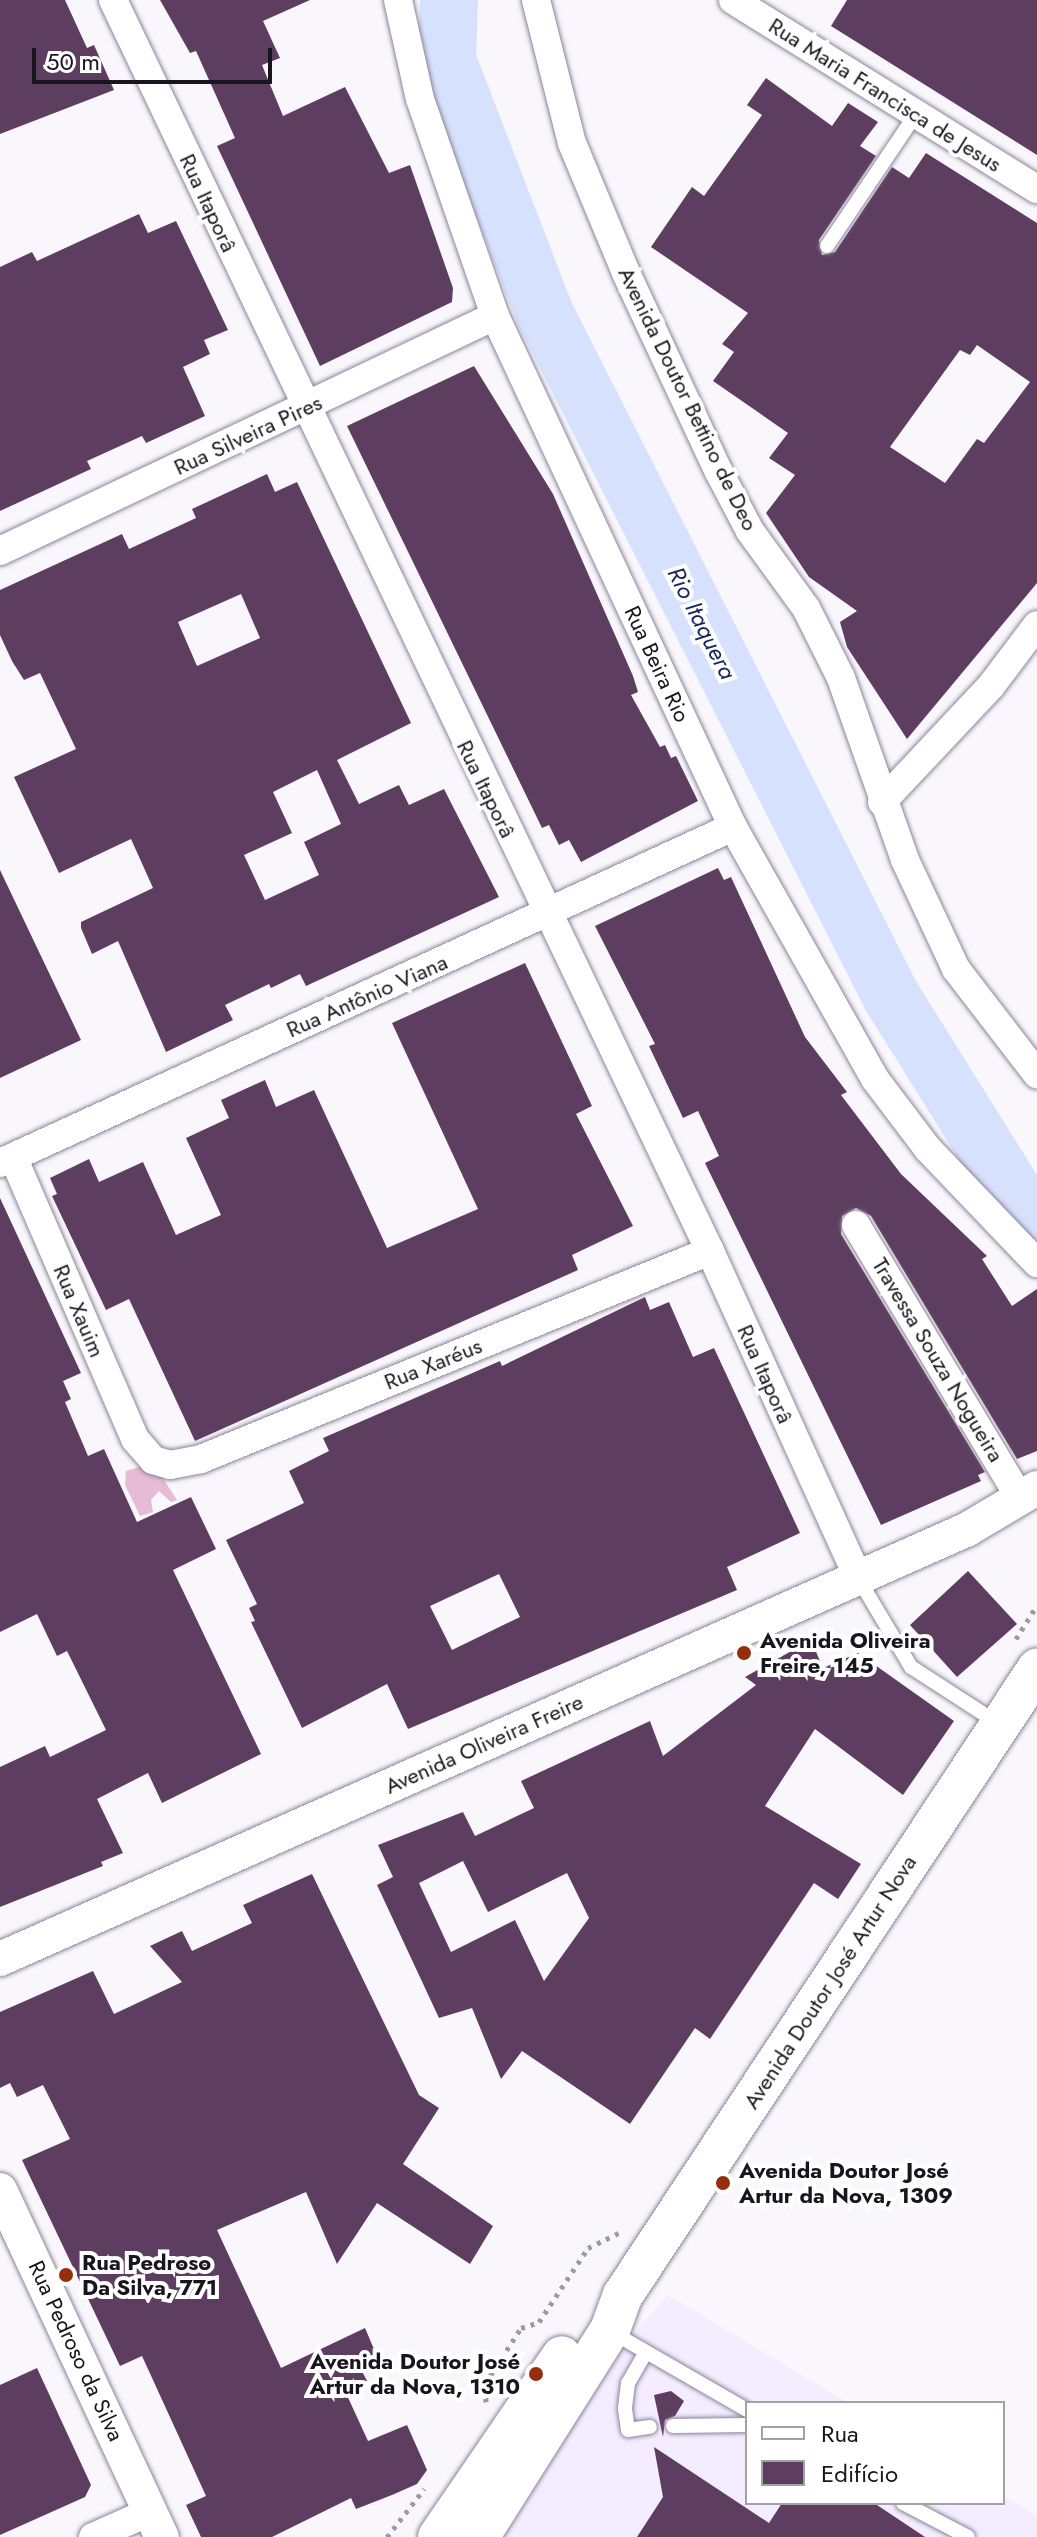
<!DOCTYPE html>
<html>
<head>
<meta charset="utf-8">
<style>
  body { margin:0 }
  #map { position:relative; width:1037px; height:2537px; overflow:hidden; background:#f9f7fc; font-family:Jost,sans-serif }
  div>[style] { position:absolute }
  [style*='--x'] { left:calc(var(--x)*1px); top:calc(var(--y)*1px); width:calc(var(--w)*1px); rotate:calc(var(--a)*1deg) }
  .built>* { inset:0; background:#f4ecff }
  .green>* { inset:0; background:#e7bbd6 }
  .river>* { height:58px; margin:-29px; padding:0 29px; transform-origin:29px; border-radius:29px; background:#d6e1fd }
  .building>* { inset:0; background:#5d3e60 }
  .path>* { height:5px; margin-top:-2.5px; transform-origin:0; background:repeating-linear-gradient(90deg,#9d9aa1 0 4px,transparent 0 10px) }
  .roads { filter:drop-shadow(0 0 2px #8d849a) drop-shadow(0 0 2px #8d849a) }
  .service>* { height:14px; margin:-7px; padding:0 7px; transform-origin:7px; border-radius:7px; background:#fff }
  .minor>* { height:28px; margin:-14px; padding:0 14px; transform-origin:14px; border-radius:14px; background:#fff }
  .tertiary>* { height:34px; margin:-17px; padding:0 17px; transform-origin:17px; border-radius:17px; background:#fff }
  .secondary>* { height:40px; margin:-20px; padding:0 20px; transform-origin:20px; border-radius:20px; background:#fff }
  .dots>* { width:22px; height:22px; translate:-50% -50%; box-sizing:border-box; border:4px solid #fff; border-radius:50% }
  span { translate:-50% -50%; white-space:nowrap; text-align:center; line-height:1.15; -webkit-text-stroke:8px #fff; paint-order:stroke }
  .street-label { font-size:22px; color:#19151e }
  .poi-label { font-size:22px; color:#19151e; font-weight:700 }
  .left { translate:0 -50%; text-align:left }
  .right { translate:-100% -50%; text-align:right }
  .water-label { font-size:24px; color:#17255a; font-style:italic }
  .legend { position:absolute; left:745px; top:2401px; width:260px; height:104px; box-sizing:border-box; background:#fff; border:2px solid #a3a1a5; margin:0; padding:10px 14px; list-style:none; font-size:24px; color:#19151e }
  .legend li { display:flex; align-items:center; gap:16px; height:40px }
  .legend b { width:40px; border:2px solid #a3a1a5 }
  .scale { position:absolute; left:32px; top:48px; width:240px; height:36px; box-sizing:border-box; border:4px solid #19151e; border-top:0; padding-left:10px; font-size:24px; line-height:28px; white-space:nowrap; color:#19151e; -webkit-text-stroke:6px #fff; paint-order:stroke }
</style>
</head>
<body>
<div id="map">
  <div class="built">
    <i style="clip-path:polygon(668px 2295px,848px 2403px,747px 2403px,747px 2503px,1003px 2503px,1003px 2496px,1037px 2516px,1037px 2537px,496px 2537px,543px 2435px)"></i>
  </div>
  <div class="green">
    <i style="clip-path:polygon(153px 1463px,177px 1500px,171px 1502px,159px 1491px,151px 1500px,153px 1512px,140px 1516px,125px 1485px,126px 1471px)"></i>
  </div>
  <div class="river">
    <i style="--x:449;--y:0;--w:60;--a:91.9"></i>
    <i style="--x:447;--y:60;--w:272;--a:68.9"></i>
    <i style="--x:545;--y:314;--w:765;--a:63.1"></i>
    <i style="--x:891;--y:996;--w:238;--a:58"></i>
    <i style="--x:1017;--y:1198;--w:23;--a:31"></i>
  </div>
  <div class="building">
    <i style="clip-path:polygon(0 0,65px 0,87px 48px,94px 45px,114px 90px,0 134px)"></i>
    <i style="clip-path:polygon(160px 0,310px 0,263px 21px,280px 58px,262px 65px,283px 116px,345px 87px,389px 173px,410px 165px,453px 288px,452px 302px,320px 366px,217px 146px,235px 138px,196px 51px,190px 53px)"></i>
    <i style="clip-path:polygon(847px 0,1037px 0,1037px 155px,831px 26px)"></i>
    <i style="clip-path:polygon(evenodd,766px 78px,832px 126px,848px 103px,878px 122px,860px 146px,876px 156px,819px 240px,822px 255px,835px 252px,892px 167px,909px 178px,926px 153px,1037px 223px,1037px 583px,907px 739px,847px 647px,840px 622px,857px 611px,809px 577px,766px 513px,795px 475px,769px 458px,788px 433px,713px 381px,734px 352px,722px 344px,748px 313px,651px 247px,692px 187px,704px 196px,762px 115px,747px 105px,766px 78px,977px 345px,1030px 382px,984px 443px,977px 439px,945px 483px,890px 447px,960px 350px,970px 355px,977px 345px)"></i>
    <i style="clip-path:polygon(139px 214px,148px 233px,176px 221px,228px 330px,204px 340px,210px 354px,183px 367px,205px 416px,146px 443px,142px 436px,87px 461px,91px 469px,0 511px,0 267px,32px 252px,37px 261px)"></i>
    <i style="clip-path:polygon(474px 366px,553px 494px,633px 676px,638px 692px,631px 695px,660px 747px,665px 745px,671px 758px,676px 756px,698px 801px,581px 862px,569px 840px,559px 845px,549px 825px,542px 828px,347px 426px)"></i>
    <i style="clip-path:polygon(evenodd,267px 474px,275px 492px,297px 482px,411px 723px,337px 760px,359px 804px,399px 785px,409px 805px,444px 789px,499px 897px,306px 986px,300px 974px,271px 988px,269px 984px,225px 1005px,233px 1020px,166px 1052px,118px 941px,92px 954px,81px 928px,81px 922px,153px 888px,131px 839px,59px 873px,14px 777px,76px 749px,40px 673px,24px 680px,12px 661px,0 635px,0 590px,122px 534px,129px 549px,196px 518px,192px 509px,267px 474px,241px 594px,260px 638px,197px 666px,178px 622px,241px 594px,267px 474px,317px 770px,341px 824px,304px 842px,319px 875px,265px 900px,244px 855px,292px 833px,273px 792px,317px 770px)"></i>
    <i style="clip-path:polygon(718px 868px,724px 880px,731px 877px,805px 1037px,847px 1092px,841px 1095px,901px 1174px,987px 1256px,982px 1259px,1012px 1306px,1037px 1289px,1037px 1451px,1017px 1459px,871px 1216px,856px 1208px,842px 1216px,841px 1234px,985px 1472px,978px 1475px,981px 1481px,881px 1525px,705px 1163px,719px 1156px,698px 1111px,683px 1118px,649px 1046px,655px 1044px,595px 926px)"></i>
    <i style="clip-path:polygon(0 870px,81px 1040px,0 1078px)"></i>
    <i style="clip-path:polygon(525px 963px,592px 1106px,576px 1114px,633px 1226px,572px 1255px,578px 1270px,195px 1441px,129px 1299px,106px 1310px,52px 1196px,57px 1194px,50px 1178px,89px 1159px,99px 1182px,143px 1162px,176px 1235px,221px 1215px,186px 1138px,229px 1118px,221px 1100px,265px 1080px,276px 1107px,314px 1090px,387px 1248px,478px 1209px,392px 1023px)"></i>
    <i style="clip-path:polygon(0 1198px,81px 1373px,63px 1381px,71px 1399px,65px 1402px,88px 1456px,104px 1449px,137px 1522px,191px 1497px,216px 1549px,173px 1570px,261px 1754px,162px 1803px,148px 1773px,97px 1799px,123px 1853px,101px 1862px,103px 1866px,0 1907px,0 1767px,45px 1746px,50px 1757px,106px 1730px,67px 1651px,57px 1656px,37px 1614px,0 1632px)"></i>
    <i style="clip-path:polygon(evenodd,645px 1297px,650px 1310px,669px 1302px,693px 1357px,714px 1348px,800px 1533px,727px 1567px,737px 1590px,408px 1729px,387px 1684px,302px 1728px,251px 1622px,255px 1621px,249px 1608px,257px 1604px,226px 1540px,304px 1503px,289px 1471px,329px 1451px,323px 1438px,500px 1361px,502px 1366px,645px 1297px,499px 1574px,520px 1617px,452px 1650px,430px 1606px,499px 1574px)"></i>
    <i style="clip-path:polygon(968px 1571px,1017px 1624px,957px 1677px,910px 1625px)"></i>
    <i style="clip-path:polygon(evenodd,811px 1640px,823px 1668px,858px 1653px,954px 1721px,903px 1795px,815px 1729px,765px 1806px,861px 1864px,838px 1899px,814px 1883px,710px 2039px,695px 2028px,630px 2124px,522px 2051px,501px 2079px,472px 2008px,439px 2018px,377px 1885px,393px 1877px,378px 1845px,463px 1812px,475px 1836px,534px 1808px,521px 1781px,650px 1721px,663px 1756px,756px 1685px,745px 1677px,811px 1640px,463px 1861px,488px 1912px,567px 1873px,589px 1918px,544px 1981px,515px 1920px,451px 1952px,419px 1883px,463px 1861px)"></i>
    <i style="clip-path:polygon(312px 1874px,419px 2095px,439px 2108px,403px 2164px,493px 2226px,470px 2264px,377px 2203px,337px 2264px,306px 2192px,217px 2230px,281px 2368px,365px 2328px,379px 2361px,361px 2369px,367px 2381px,345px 2391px,368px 2441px,407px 2425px,427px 2470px,417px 2484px,392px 2495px,356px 2509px,351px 2498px,272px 2537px,201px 2537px,186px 2505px,206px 2496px,142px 2356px,120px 2366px,22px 2160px,70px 2139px,43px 2085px,17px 2097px,10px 2083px,0 2088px,0 2012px,93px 1971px,114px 2014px,182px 1982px,150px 1946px,182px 1931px,192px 1951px,252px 1923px,243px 1905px)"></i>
    <i style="clip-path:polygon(37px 2368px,91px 2485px,85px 2497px,0 2535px,0 2385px)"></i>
    <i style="clip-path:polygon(671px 2391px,684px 2401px,675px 2416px,665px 2420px,663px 2437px,654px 2395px)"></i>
    <i style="clip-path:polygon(654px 2447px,769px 2523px,782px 2503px,874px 2503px,925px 2537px,637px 2537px,663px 2497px)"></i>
  </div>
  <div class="path">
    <i style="--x:1016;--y:1639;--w:39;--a:-58"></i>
    <i style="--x:486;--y:2402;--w:18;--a:-93"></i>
    <i style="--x:485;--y:2384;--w:67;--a:-57.3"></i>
    <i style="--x:521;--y:2328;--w:19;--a:-18"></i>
    <i style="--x:539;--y:2322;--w:89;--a:-56.5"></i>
    <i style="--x:588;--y:2248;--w:37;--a:-26"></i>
    <i style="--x:387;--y:2537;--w:61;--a:-52.4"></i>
  </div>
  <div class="roads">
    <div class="service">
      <i style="--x:827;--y:246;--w:159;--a:-56"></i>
      <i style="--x:858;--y:1578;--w:104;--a:59.2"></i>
      <i style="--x:911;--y:1667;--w:101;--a:32.9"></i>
      <i style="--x:610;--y:2331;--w:158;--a:30"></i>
      <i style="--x:646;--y:2352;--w:36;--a:120"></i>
      <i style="--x:628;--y:2383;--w:26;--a:97"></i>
      <i style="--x:625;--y:2409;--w:21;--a:82"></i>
      <i style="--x:628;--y:2430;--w:22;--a:-8"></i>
      <i style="--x:673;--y:2426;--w:74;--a:-0.8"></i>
      <i style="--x:903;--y:2503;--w:73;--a:27.6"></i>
    </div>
    <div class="minor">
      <i style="--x:113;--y:0;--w:1386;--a:64.49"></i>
      <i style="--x:710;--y:1251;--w:359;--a:65.6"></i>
      <i style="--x:398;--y:0;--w:101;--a:77.5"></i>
      <i style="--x:420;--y:99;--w:230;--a:70.9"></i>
      <i style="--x:495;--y:316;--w:564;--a:65.03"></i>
      <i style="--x:733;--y:827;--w:289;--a:60.6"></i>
      <i style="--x:875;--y:1079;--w:88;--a:52.9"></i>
      <i style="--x:928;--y:1149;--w:158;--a:46.3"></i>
      <i style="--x:536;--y:0;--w:147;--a:75.9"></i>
      <i style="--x:572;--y:143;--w:141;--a:67.4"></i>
      <i style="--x:626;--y:273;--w:220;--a:65"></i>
      <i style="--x:719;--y:472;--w:67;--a:62.3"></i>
      <i style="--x:750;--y:531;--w:95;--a:54"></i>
      <i style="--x:806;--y:608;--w:78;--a:63.4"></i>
      <i style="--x:841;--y:678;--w:193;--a:70.6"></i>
      <i style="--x:905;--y:860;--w:120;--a:64.9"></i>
      <i style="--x:956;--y:969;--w:133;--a:52.4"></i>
      <i style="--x:733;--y:0;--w:358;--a:31.9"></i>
      <i style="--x:0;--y:551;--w:548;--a:-25.4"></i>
      <i style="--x:882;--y:802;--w:159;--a:-46.8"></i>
      <i style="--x:991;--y:686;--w:76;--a:-53"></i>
      <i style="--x:13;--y:1157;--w:307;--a:66.6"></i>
      <i style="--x:135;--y:1439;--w:28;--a:49"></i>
      <i style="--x:153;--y:1460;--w:18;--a:16"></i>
      <i style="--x:170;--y:1465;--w:32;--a:-11"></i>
      <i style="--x:201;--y:1459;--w:550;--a:-22.23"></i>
      <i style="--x:0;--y:1163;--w:806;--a:-24.63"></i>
      <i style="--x:856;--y:1225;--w:316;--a:59"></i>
      <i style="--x:93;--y:2537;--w:64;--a:-23.8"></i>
    </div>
    <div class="tertiary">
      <i style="--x:0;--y:1959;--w:1059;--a:-23.95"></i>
      <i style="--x:968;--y:1529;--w:80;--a:-30.7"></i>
      <i style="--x:0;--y:2190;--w:383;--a:65"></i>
    </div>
    <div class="secondary">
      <i style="--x:438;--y:2537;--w:219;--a:-55.6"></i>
      <i style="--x:479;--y:2537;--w:245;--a:-57.7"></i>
      <i style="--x:610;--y:2330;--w:37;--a:-70"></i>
      <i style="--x:623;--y:2295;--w:751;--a:-56.52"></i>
    </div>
  </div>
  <div class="dots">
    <i style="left:744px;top:1653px;background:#952e0e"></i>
    <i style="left:723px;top:2183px;background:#952e0e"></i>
    <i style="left:66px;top:2275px;background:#952e0e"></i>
    <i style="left:536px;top:2374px;background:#952e0e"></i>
  </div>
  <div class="street-label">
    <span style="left:885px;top:95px;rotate:32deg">Rua Maria Francisca de Jesus</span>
    <span style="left:208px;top:203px;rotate:65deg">Rua Itaporâ</span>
    <span style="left:688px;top:399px;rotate:64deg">Avenida Doutor Bettino de Deo</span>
    <span style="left:248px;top:435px;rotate:-25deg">Rua Silveira Pires</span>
    <span style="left:657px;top:664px;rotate:65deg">Rua Beira Rio</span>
    <span style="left:486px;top:789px;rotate:64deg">Rua Itaporâ</span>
    <span style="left:367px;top:996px;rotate:-24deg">Rua Antônio Viana</span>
    <span style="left:79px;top:1311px;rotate:67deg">Rua Xauim</span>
    <span style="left:938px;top:1360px;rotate:59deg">Travessa Souza Nogueira</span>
    <span style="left:433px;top:1364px;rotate:-22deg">Rua Xaréus</span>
    <span style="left:765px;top:1374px;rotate:66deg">Rua Itaporâ</span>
    <span style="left:484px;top:1744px;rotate:-24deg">Avenida Oliveira Freire</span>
    <span style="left:830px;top:1982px;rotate:-57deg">Avenida Doutor José Artur Nova</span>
    <span style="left:76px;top:2351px;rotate:65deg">Rua Pedroso da Silva</span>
  </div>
  <div class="poi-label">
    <span class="left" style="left:760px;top:1653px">Avenida Oliveira<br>Freire, 145</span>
    <span class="left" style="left:739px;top:2183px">Avenida Doutor José<br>Artur da Nova, 1309</span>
    <span class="left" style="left:82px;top:2275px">Rua Pedroso<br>Da Silva, 771</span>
    <span class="right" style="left:520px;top:2374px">Avenida Doutor José<br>Artur da Nova, 1310</span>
  </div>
  <div class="water-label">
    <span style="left:702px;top:623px;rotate:63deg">Rio Itaquera</span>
  </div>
  <ul class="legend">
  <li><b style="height:10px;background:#fff"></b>Rua</li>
  <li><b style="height:22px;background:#5d3e60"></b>Edifício</li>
  </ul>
  <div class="scale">50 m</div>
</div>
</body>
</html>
